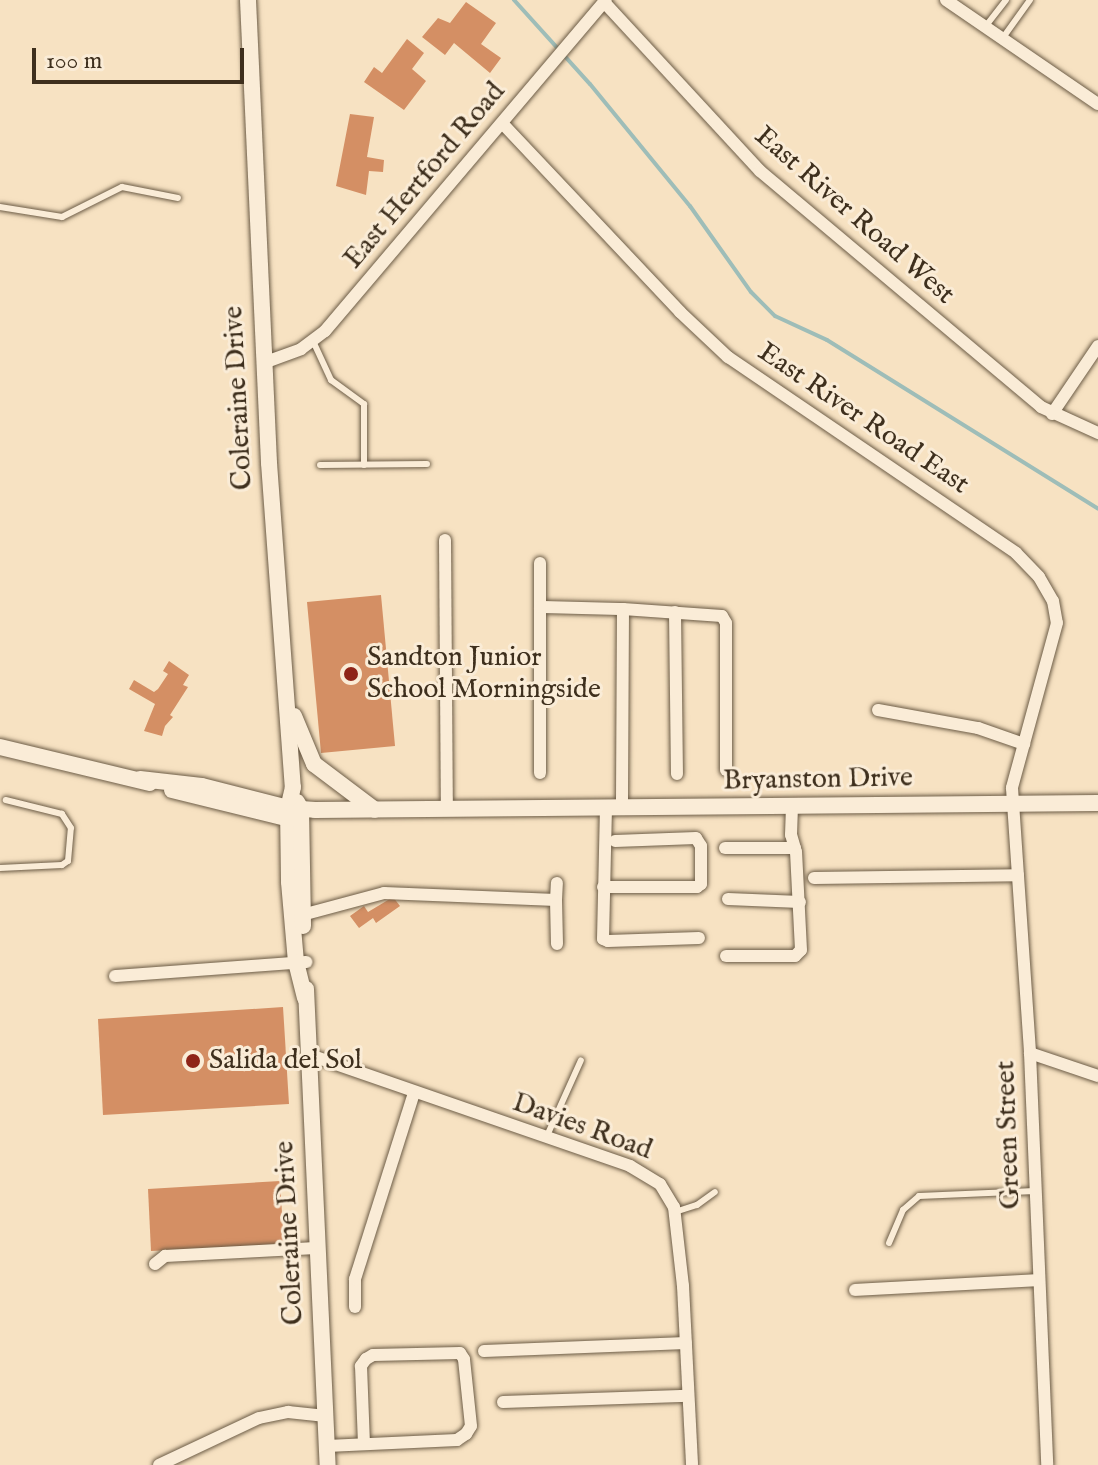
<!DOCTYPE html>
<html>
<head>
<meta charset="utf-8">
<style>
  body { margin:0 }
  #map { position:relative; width:1098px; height:1465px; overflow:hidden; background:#f7e2c2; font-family:"IM FELL English",serif }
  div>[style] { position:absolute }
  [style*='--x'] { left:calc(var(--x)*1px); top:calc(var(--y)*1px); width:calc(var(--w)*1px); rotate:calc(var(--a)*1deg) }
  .stream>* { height:4px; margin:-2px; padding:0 2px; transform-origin:2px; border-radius:2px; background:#9ebdb8 }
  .building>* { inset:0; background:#d48f64 }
  .roads { filter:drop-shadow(0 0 2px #6c5c46) drop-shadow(0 0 2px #6c5c46) }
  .lane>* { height:6px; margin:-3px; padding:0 3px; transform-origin:3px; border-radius:3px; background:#faecd7 }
  .street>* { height:12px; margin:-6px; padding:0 6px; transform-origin:6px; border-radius:6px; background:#faecd7 }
  .secondary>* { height:16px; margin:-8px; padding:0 8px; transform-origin:8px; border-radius:8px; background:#faecd7 }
  .dots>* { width:22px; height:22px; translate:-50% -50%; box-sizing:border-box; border:4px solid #faecd7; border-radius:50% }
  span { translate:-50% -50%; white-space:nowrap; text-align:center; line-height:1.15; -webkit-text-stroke:6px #faecd7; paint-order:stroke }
  .street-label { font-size:28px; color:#3e2f1d }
  .poi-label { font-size:28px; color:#3e2f1d }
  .left { translate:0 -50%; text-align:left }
  .scale { position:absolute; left:32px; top:48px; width:212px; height:36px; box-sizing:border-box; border:4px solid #3e2f1d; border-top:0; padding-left:10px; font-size:24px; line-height:28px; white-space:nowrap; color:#3e2f1d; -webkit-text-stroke:6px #faecd7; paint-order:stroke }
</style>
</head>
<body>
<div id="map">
  <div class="stream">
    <i style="--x:514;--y:0;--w:113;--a:47.9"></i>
    <i style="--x:590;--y:84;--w:158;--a:50.7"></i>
    <i style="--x:690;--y:206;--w:105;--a:54.7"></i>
    <i style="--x:751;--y:292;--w:34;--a:45"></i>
    <i style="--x:775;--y:316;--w:57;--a:24.8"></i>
    <i style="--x:827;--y:340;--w:319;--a:31.9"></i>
  </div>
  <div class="building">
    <i style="clip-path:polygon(466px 2px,496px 23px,481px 44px,501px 58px,490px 73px,454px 43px,445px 55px,422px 37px,438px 18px,450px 23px)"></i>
    <i style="clip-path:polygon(407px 39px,424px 53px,412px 69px,426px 81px,404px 110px,364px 82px,374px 67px,382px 73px)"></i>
    <i style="clip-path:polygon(350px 114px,374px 117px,367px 157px,384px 160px,383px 172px,369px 171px,366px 195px,336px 186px)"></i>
    <i style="clip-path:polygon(381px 595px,395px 746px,321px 753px,307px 602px)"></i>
    <i style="clip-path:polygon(169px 661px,189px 675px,183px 685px,188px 687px,170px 715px,173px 717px,165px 726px,162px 736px,144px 731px,155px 704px,129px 689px,134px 680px,154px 692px,158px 689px,168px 674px,163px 671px)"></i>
    <i style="clip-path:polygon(393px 897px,400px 906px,376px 923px,373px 918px,359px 928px,350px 916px,364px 906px,368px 912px)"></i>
    <i style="clip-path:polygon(283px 1007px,289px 1104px,103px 1115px,98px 1019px)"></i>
    <i style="clip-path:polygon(280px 1181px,284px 1244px,151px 1251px,148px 1189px)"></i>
  </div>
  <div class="roads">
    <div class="lane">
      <i style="--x:985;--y:27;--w:34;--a:-52"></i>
      <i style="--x:1002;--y:39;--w:48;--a:-54.3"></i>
      <i style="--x:0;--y:207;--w:63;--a:9.2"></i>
      <i style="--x:62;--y:217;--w:67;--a:-26.6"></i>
      <i style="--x:122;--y:187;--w:57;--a:11.1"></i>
      <i style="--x:313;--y:341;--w:43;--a:65.2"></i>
      <i style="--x:331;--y:380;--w:41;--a:36"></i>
      <i style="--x:364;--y:404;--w:61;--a:90"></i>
      <i style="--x:320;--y:465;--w:107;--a:-0.5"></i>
      <i style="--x:0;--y:868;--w:62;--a:-2.8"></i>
      <i style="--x:62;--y:865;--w:7;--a:-34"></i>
      <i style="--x:68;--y:861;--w:33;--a:-85"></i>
      <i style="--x:71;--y:828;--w:17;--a:-123"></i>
      <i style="--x:62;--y:814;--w:58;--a:-166"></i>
      <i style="--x:546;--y:1138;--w:85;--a:-65.8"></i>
      <i style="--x:675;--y:1212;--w:23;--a:-18"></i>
      <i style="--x:697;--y:1205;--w:22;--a:-36"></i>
      <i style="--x:889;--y:1243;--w:36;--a:-67"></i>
      <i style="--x:903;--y:1210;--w:21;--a:-41"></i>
      <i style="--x:919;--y:1196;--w:116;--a:-2.5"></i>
    </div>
    <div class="street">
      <i style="--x:946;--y:0;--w:184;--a:34.4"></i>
      <i style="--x:604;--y:2;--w:230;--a:47.3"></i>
      <i style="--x:760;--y:171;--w:367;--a:40"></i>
      <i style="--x:1041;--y:407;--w:63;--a:24.5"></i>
      <i style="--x:502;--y:123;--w:260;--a:46.7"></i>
      <i style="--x:680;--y:312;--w:66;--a:43.2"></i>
      <i style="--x:728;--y:357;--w:348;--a:34.2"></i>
      <i style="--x:1016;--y:553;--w:33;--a:46"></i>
      <i style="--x:1039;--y:577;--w:28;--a:60"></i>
      <i style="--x:1053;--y:601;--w:22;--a:80"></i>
      <i style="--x:1057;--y:623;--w:171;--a:105.3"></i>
      <i style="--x:1012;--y:788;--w:266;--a:86.1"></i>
      <i style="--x:1030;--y:1053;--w:412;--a:87.6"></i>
      <i style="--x:266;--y:362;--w:37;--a:-20"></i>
      <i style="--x:301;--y:349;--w:30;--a:-37"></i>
      <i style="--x:325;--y:331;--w:434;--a:-49.7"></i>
      <i style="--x:1052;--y:414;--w:82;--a:-55.9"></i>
      <i style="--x:445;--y:540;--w:267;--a:89.6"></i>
      <i style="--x:540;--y:563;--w:44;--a:90"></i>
      <i style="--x:623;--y:609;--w:99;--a:4"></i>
      <i style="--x:722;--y:616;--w:8;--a:60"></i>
      <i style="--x:726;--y:623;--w:147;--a:90"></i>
      <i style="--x:675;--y:612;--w:162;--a:89.3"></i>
      <i style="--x:878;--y:710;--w:102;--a:10.2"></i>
      <i style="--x:978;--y:728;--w:49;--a:19.2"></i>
      <i style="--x:540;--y:773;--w:166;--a:-90"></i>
      <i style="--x:540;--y:607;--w:83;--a:1.4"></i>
      <i style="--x:623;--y:609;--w:198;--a:90.3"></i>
      <i style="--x:606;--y:807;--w:132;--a:91.3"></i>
      <i style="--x:603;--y:939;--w:5;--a:22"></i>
      <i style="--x:608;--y:941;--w:91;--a:-1.9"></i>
      <i style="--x:725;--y:848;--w:70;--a:0"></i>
      <i style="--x:814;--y:878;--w:204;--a:-0.8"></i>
      <i style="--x:603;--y:887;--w:94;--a:0"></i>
      <i style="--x:697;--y:887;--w:5;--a:-37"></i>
      <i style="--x:701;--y:884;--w:38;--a:-90"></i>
      <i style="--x:701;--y:846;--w:9;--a:-122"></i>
      <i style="--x:696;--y:838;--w:81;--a:177.9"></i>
      <i style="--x:728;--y:899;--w:72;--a:2.4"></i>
      <i style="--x:556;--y:900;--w:17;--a:-87"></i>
      <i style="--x:302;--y:915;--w:85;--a:-15"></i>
      <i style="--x:384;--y:893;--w:172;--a:2.3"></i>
      <i style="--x:556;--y:900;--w:44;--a:88.7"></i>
      <i style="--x:726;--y:956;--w:69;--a:0"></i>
      <i style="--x:795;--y:956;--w:8;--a:-45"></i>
      <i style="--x:801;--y:950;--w:98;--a:-92.9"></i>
      <i style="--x:796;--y:852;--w:18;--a:-106"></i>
      <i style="--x:791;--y:835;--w:28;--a:-88"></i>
      <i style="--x:115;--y:976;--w:192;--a:-4.2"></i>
      <i style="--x:1030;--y:1053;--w:72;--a:18.7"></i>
      <i style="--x:307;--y:1054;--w:342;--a:19.1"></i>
      <i style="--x:630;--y:1166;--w:35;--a:31"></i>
      <i style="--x:660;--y:1184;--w:27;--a:59"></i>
      <i style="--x:674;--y:1207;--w:80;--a:83.5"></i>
      <i style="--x:683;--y:1286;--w:179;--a:87.1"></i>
      <i style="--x:155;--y:1264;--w:13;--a:-39"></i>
      <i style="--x:165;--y:1256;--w:151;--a:-3"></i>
      <i style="--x:855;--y:1290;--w:184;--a:-3.1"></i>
      <i style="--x:355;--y:1307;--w:28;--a:-90"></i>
      <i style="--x:355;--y:1279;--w:195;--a:-72.4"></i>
      <i style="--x:484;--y:1351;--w:202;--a:-2.3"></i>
      <i style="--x:503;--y:1402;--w:185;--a:-1.9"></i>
      <i style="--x:327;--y:1446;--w:130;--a:-2.6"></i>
      <i style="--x:457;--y:1440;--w:11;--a:-34"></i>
      <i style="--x:466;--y:1434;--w:9;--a:-58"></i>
      <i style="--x:471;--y:1426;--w:67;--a:-96"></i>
      <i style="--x:464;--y:1359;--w:7;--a:-124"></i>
      <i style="--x:460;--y:1353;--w:87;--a:178.7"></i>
      <i style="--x:373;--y:1355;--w:8;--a:150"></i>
      <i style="--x:366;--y:1359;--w:9;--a:126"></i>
      <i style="--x:361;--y:1366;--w:78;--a:87.8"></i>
      <i style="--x:159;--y:1465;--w:110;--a:-25.2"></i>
      <i style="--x:259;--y:1418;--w:30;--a:-12"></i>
      <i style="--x:288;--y:1412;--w:38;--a:6"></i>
    </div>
    <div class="secondary">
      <i style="--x:248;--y:0;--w:463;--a:87.4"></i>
      <i style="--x:269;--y:463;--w:325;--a:85.8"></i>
      <i style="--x:293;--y:787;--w:22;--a:103"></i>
      <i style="--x:288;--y:808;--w:74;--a:89.2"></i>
      <i style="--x:289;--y:882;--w:80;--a:85"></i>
      <i style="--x:296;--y:962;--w:37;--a:76"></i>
      <i style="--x:294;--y:716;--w:52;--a:67.4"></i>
      <i style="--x:314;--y:764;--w:76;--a:37"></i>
      <i style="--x:0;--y:747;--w:154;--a:13.5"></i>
      <i style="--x:140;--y:779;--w:62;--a:6.4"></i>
      <i style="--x:202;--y:786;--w:89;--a:14.3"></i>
      <i style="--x:288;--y:808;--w:27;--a:4"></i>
      <i style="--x:315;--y:810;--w:783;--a:-0.51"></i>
      <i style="--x:172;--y:790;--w:113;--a:13.8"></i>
      <i style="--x:297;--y:802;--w:8;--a:60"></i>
      <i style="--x:301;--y:809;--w:117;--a:89"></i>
      <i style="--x:306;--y:989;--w:477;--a:87.4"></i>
    </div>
  </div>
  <div class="dots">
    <i style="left:351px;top:674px;background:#8f2418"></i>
    <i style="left:193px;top:1061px;background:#8f2418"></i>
  </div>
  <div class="street-label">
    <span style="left:425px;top:176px;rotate:-50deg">East Hertford Road</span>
    <span style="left:854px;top:216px;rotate:41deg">East River Road West</span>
    <span style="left:239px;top:398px;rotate:-93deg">Coleraine Drive</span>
    <span style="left:863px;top:419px;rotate:34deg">East River Road East</span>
    <span style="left:818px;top:780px;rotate:-1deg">Bryanston Drive</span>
    <span style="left:582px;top:1127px;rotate:20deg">Davies Road</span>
    <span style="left:1009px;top:1135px;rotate:-92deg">Green Street</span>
    <span style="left:290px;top:1233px;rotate:-93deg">Coleraine Drive</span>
  </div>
  <div class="poi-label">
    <span class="left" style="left:367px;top:674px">Sandton Junior<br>School Morningside</span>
    <span class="left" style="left:209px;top:1061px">Salida del Sol</span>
  </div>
  <div class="scale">100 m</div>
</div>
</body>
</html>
